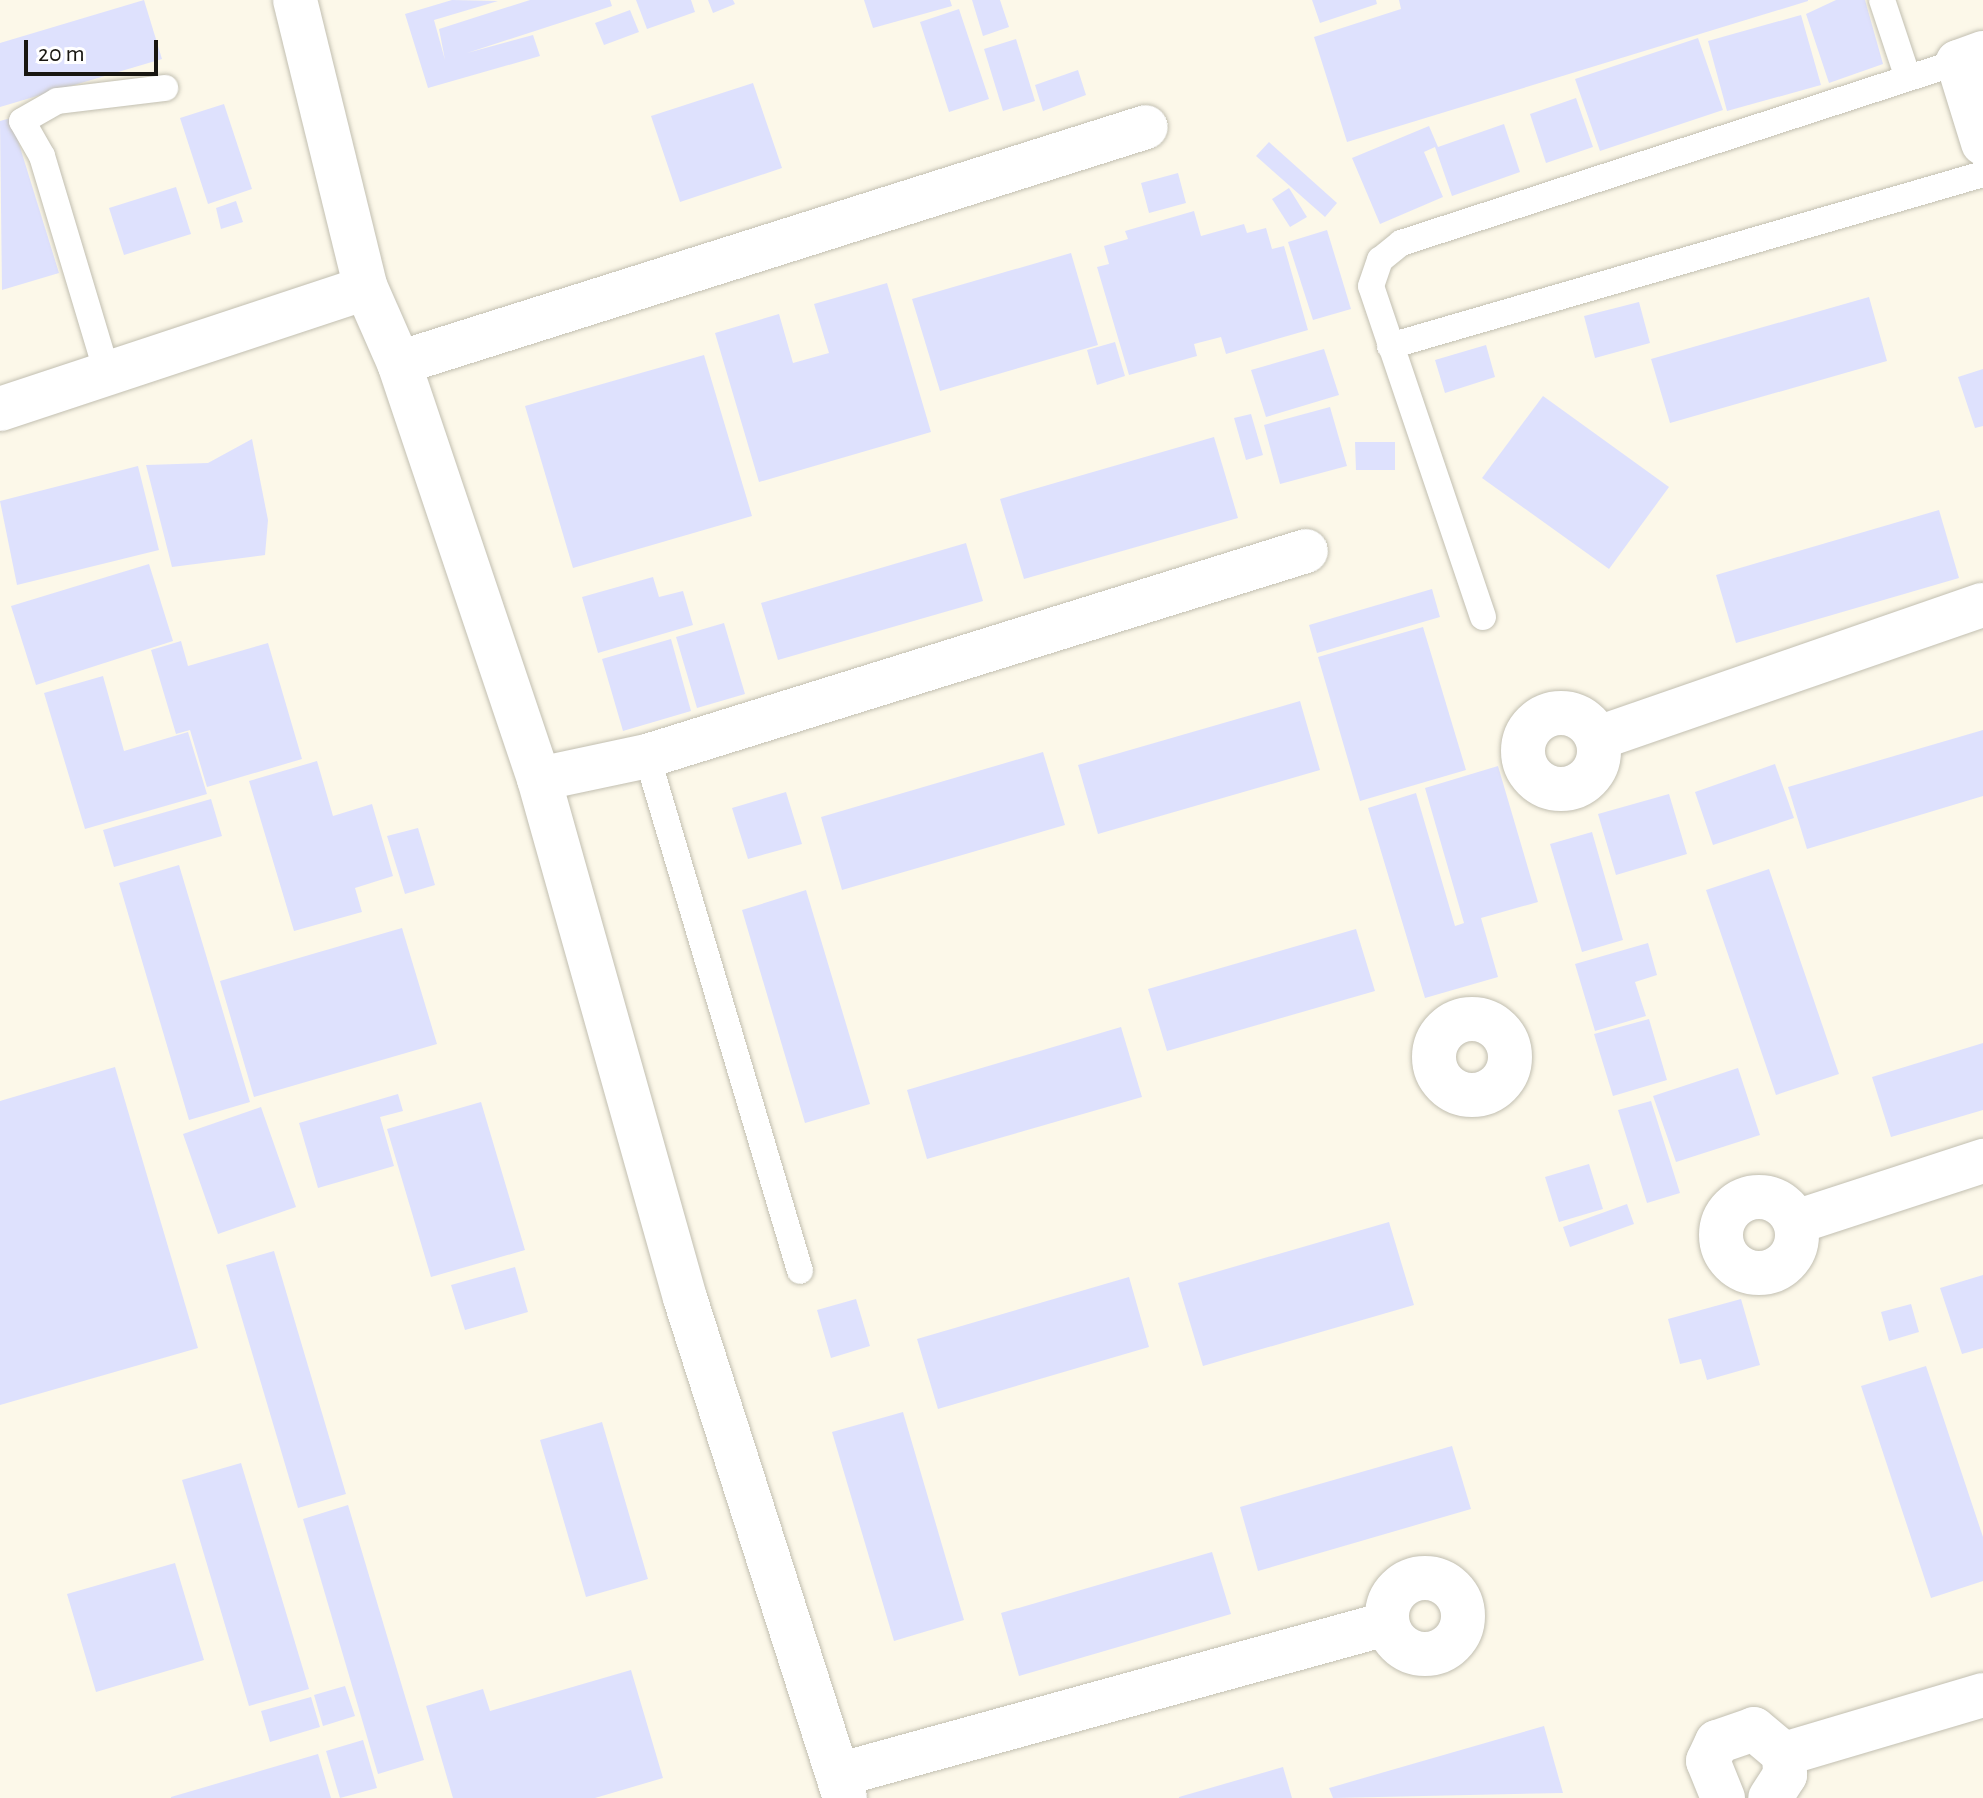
<!DOCTYPE html>
<html>
<head>
<meta charset="utf-8">
<style>
  body { margin:0 }
  #map { position:relative; width:1983px; height:1798px; overflow:hidden; background:#fcf8e9; font-family:"Alegreya Sans",sans-serif }
  div>[style] { position:absolute }
  [style*='--x'] { left:calc(var(--x)*1px); top:calc(var(--y)*1px); width:calc(var(--w)*1px); rotate:calc(var(--a)*1deg) }
  .building>* { inset:0; background:#dee1fd }
  .roads { filter:drop-shadow(0 0 2px #c2bfb1) drop-shadow(0 0 2px #c2bfb1) }
  .service>* { height:26px; margin:-13px; padding:0 13px; transform-origin:13px; border-radius:13px; background:#fff }
  .minor>* { height:44px; margin:-22px; padding:0 22px; transform-origin:22px; border-radius:22px; background:#fff }
  .minor>.ring { margin:-22px; padding:0; box-sizing:content-box; background:none; border:44px solid #fff; border-radius:50% }
  span { translate:-50% -50%; white-space:nowrap; text-align:center; line-height:1.15; -webkit-text-stroke:7px #fff; paint-order:stroke }
  .scale { position:absolute; left:24px; top:40px; width:134px; height:36px; box-sizing:border-box; border:4px solid #181611; border-top:0; padding-left:10px; font-size:24px; line-height:28px; white-space:nowrap; color:#181611; -webkit-text-stroke:6px #fff; paint-order:stroke }
</style>
</head>
<body>
<div id="map">
  <div class="building">
    <i style="clip-path:polygon(144px 0,162px 59px,0 107px,0 43px)"></i>
    <i style="clip-path:polygon(452px 0,498px 1px,434px 20px,445px 60px,439px 29px,530px 0,610px 0,612px 6px,467px 53px,533px 35px,540px 56px,428px 88px,405px 14px)"></i>
    <i style="clip-path:polygon(636px 0,691px 0,695px 12px,647px 29px)"></i>
    <i style="clip-path:polygon(708px 0,733px 0,735px 4px,713px 13px)"></i>
    <i style="clip-path:polygon(864px 0,950px 0,952px 6px,873px 28px)"></i>
    <i style="clip-path:polygon(972px 0,1000px 0,1009px 27px,983px 36px)"></i>
    <i style="clip-path:polygon(1312px 0,1376px 0,1377px 4px,1320px 23px)"></i>
    <i style="clip-path:polygon(1399px 0,1808px 0,1808px 1px,1347px 142px,1314px 37px,1401px 9px)"></i>
    <i style="clip-path:polygon(1836px 0,1865px 0,1883px 64px,1829px 83px,1806px 14px)"></i>
    <i style="clip-path:polygon(959px 9px,989px 99px,949px 112px,920px 22px)"></i>
    <i style="clip-path:polygon(630px 10px,639px 32px,604px 45px,595px 23px)"></i>
    <i style="clip-path:polygon(1801px 15px,1821px 85px,1727px 111px,1708px 41px)"></i>
    <i style="clip-path:polygon(1698px 38px,1723px 110px,1600px 151px,1575px 79px)"></i>
    <i style="clip-path:polygon(1016px 39px,1035px 101px,1003px 111px,984px 49px)"></i>
    <i style="clip-path:polygon(1078px 70px,1086px 95px,1043px 111px,1035px 85px)"></i>
    <i style="clip-path:polygon(753px 83px,782px 168px,680px 202px,651px 116px)"></i>
    <i style="clip-path:polygon(1576px 98px,1593px 147px,1546px 163px,1530px 114px)"></i>
    <i style="clip-path:polygon(224px 104px,252px 189px,208px 204px,180px 118px)"></i>
    <i style="clip-path:polygon(11px 118px,59px 273px,2px 290px,0 121px)"></i>
    <i style="clip-path:polygon(1504px 124px,1520px 172px,1452px 196px,1435px 147px,1424px 152px,1443px 197px,1380px 224px,1352px 158px,1429px 126px,1438px 147px)"></i>
    <i style="clip-path:polygon(1269px 142px,1337px 203px,1325px 217px,1256px 156px)"></i>
    <i style="clip-path:polygon(1178px 173px,1186px 203px,1149px 213px,1141px 183px)"></i>
    <i style="clip-path:polygon(176px 187px,191px 234px,124px 255px,109px 208px)"></i>
    <i style="clip-path:polygon(1289px 188px,1307px 217px,1290px 227px,1272px 199px)"></i>
    <i style="clip-path:polygon(236px 201px,243px 222px,221px 229px,216px 208px)"></i>
    <i style="clip-path:polygon(1194px 211px,1201px 236px,1244px 224px,1247px 233px,1266px 228px,1272px 249px,1284px 246px,1308px 330px,1226px 354px,1221px 337px,1194px 344px,1197px 356px,1129px 375px,1097px 267px,1109px 264px,1104px 246px,1128px 239px,1125px 231px)"></i>
    <i style="clip-path:polygon(1327px 230px,1351px 309px,1313px 320px,1288px 242px)"></i>
    <i style="clip-path:polygon(1071px 253px,1098px 345px,940px 391px,912px 299px)"></i>
    <i style="clip-path:polygon(887px 283px,931px 432px,759px 482px,715px 333px,779px 314px,793px 363px,829px 353px,814px 304px)"></i>
    <i style="clip-path:polygon(1869px 297px,1887px 361px,1670px 423px,1651px 359px)"></i>
    <i style="clip-path:polygon(1639px 302px,1650px 343px,1595px 358px,1584px 316px)"></i>
    <i style="clip-path:polygon(1115px 342px,1125px 376px,1097px 385px,1087px 350px)"></i>
    <i style="clip-path:polygon(1486px 345px,1495px 377px,1445px 393px,1435px 360px)"></i>
    <i style="clip-path:polygon(1324px 349px,1339px 395px,1266px 417px,1251px 370px)"></i>
    <i style="clip-path:polygon(704px 355px,752px 516px,573px 568px,525px 406px)"></i>
    <i style="clip-path:polygon(1983px 369px,1983px 426px,1975px 428px,1958px 377px)"></i>
    <i style="clip-path:polygon(1543px 396px,1669px 487px,1609px 569px,1482px 478px)"></i>
    <i style="clip-path:polygon(1330px 407px,1347px 466px,1280px 484px,1264px 425px)"></i>
    <i style="clip-path:polygon(1251px 414px,1263px 455px,1246px 460px,1234px 418px)"></i>
    <i style="clip-path:polygon(1214px 437px,1238px 518px,1024px 579px,1000px 499px)"></i>
    <i style="clip-path:polygon(252px 439px,268px 520px,265px 555px,172px 567px,146px 465px,208px 463px)"></i>
    <i style="clip-path:polygon(1355px 442px,1395px 442px,1395px 470px,1356px 470px)"></i>
    <i style="clip-path:polygon(138px 466px,159px 550px,17px 585px,0 501px)"></i>
    <i style="clip-path:polygon(1939px 510px,1959px 578px,1736px 643px,1716px 575px)"></i>
    <i style="clip-path:polygon(966px 543px,983px 601px,778px 660px,761px 603px)"></i>
    <i style="clip-path:polygon(149px 564px,173px 641px,36px 685px,11px 606px)"></i>
    <i style="clip-path:polygon(653px 577px,659px 597px,683px 591px,693px 625px,598px 653px,582px 597px)"></i>
    <i style="clip-path:polygon(1432px 589px,1440px 617px,1317px 653px,1309px 625px)"></i>
    <i style="clip-path:polygon(724px 623px,745px 694px,697px 708px,676px 637px)"></i>
    <i style="clip-path:polygon(1423px 627px,1466px 770px,1360px 801px,1318px 657px)"></i>
    <i style="clip-path:polygon(671px 639px,691px 711px,623px 731px,602px 659px)"></i>
    <i style="clip-path:polygon(181px 641px,188px 666px,268px 643px,302px 759px,207px 787px,190px 730px,176px 734px,151px 650px)"></i>
    <i style="clip-path:polygon(103px 676px,124px 751px,188px 732px,207px 794px,85px 829px,44px 693px)"></i>
    <i style="clip-path:polygon(1300px 701px,1320px 770px,1098px 834px,1078px 765px)"></i>
    <i style="clip-path:polygon(1983px 730px,1983px 796px,1807px 849px,1788px 787px)"></i>
    <i style="clip-path:polygon(1043px 752px,1065px 825px,842px 890px,821px 817px)"></i>
    <i style="clip-path:polygon(317px 761px,333px 816px,372px 804px,393px 876px,355px 888px,362px 912px,294px 931px,249px 781px)"></i>
    <i style="clip-path:polygon(1775px 764px,1794px 818px,1713px 845px,1695px 792px)"></i>
    <i style="clip-path:polygon(1498px 766px,1538px 902px,1481px 918px,1498px 977px,1425px 998px,1368px 808px,1416px 793px,1455px 926px,1464px 923px,1425px 788px)"></i>
    <i style="clip-path:polygon(786px 792px,802px 844px,748px 859px,732px 808px)"></i>
    <i style="clip-path:polygon(1669px 794px,1687px 854px,1616px 875px,1598px 814px)"></i>
    <i style="clip-path:polygon(211px 799px,222px 836px,114px 867px,103px 830px)"></i>
    <i style="clip-path:polygon(418px 828px,435px 885px,405px 894px,387px 836px)"></i>
    <i style="clip-path:polygon(1592px 832px,1623px 940px,1582px 952px,1550px 844px)"></i>
    <i style="clip-path:polygon(179px 865px,250px 1102px,189px 1120px,119px 883px)"></i>
    <i style="clip-path:polygon(1769px 869px,1839px 1074px,1776px 1095px,1706px 890px)"></i>
    <i style="clip-path:polygon(806px 890px,870px 1104px,805px 1123px,742px 910px)"></i>
    <i style="clip-path:polygon(402px 928px,437px 1044px,254px 1097px,220px 981px)"></i>
    <i style="clip-path:polygon(1356px 929px,1375px 991px,1167px 1051px,1148px 989px)"></i>
    <i style="clip-path:polygon(1648px 943px,1657px 975px,1635px 982px,1646px 1016px,1595px 1031px,1575px 964px)"></i>
    <i style="clip-path:polygon(1649px 1019px,1667px 1080px,1613px 1096px,1594px 1034px)"></i>
    <i style="clip-path:polygon(1121px 1027px,1142px 1097px,927px 1159px,907px 1090px)"></i>
    <i style="clip-path:polygon(1983px 1043px,1983px 1110px,1891px 1137px,1872px 1077px)"></i>
    <i style="clip-path:polygon(115px 1067px,198px 1348px,0 1405px,0 1101px)"></i>
    <i style="clip-path:polygon(1738px 1068px,1760px 1135px,1676px 1162px,1653px 1096px)"></i>
    <i style="clip-path:polygon(398px 1094px,403px 1111px,380px 1117px,394px 1166px,318px 1188px,299px 1123px)"></i>
    <i style="clip-path:polygon(1651px 1101px,1680px 1193px,1647px 1203px,1618px 1110px)"></i>
    <i style="clip-path:polygon(481px 1102px,525px 1250px,431px 1277px,387px 1129px)"></i>
    <i style="clip-path:polygon(261px 1107px,296px 1207px,218px 1234px,183px 1134px)"></i>
    <i style="clip-path:polygon(1589px 1164px,1603px 1209px,1559px 1222px,1545px 1177px)"></i>
    <i style="clip-path:polygon(1627px 1204px,1634px 1224px,1570px 1247px,1563px 1227px)"></i>
    <i style="clip-path:polygon(1389px 1222px,1414px 1305px,1203px 1366px,1178px 1283px)"></i>
    <i style="clip-path:polygon(274px 1251px,346px 1494px,298px 1508px,226px 1265px)"></i>
    <i style="clip-path:polygon(515px 1267px,528px 1312px,465px 1330px,451px 1285px)"></i>
    <i style="clip-path:polygon(1983px 1275px,1983px 1348px,1962px 1354px,1940px 1288px)"></i>
    <i style="clip-path:polygon(1129px 1277px,1149px 1347px,938px 1409px,917px 1339px)"></i>
    <i style="clip-path:polygon(856px 1299px,870px 1346px,831px 1358px,817px 1310px)"></i>
    <i style="clip-path:polygon(1741px 1299px,1760px 1365px,1707px 1380px,1701px 1359px,1680px 1364px,1668px 1319px)"></i>
    <i style="clip-path:polygon(1911px 1304px,1919px 1332px,1889px 1341px,1881px 1312px)"></i>
    <i style="clip-path:polygon(1926px 1366px,1983px 1537px,1983px 1581px,1931px 1598px,1861px 1386px)"></i>
    <i style="clip-path:polygon(903px 1412px,964px 1620px,894px 1641px,832px 1432px)"></i>
    <i style="clip-path:polygon(602px 1422px,648px 1579px,586px 1597px,540px 1440px)"></i>
    <i style="clip-path:polygon(1452px 1446px,1471px 1509px,1258px 1571px,1240px 1507px)"></i>
    <i style="clip-path:polygon(241px 1463px,309px 1689px,249px 1706px,182px 1480px)"></i>
    <i style="clip-path:polygon(348px 1505px,424px 1760px,378px 1774px,303px 1519px)"></i>
    <i style="clip-path:polygon(1212px 1552px,1231px 1614px,1019px 1676px,1001px 1613px)"></i>
    <i style="clip-path:polygon(175px 1563px,204px 1660px,96px 1692px,67px 1594px)"></i>
    <i style="clip-path:polygon(631px 1670px,663px 1778px,595px 1798px,453px 1798px,426px 1706px,483px 1689px,490px 1711px)"></i>
    <i style="clip-path:polygon(345px 1686px,355px 1716px,323px 1726px,314px 1695px)"></i>
    <i style="clip-path:polygon(311px 1697px,320px 1727px,270px 1742px,261px 1711px)"></i>
    <i style="clip-path:polygon(1544px 1726px,1563px 1793px,1333px 1798px,1329px 1788px)"></i>
    <i style="clip-path:polygon(363px 1740px,377px 1788px,340px 1798px,326px 1751px)"></i>
    <i style="clip-path:polygon(318px 1754px,331px 1798px,171px 1798px,171px 1797px)"></i>
    <i style="clip-path:polygon(1283px 1767px,1292px 1798px,1179px 1798px,1179px 1797px)"></i>
  </div>
  <div class="roads">
    <div class="service">
      <i style="--x:1882;--y:0;--w:82;--a:71.6"></i>
      <i style="--x:1390;--y:346;--w:617;--a:-16.17"></i>
      <i style="--x:108;--y:376;--w:230;--a:-106.7"></i>
      <i style="--x:42;--y:156;--w:40;--a:-119.7"></i>
      <i style="--x:22;--y:121;--w:40;--a:-29.7"></i>
      <i style="--x:57;--y:101;--w:109;--a:-6.9"></i>
      <i style="--x:1483;--y:617;--w:349;--a:-108.7"></i>
      <i style="--x:1371;--y:286;--w:28;--a:-71"></i>
      <i style="--x:1380;--y:260;--w:27;--a:-39"></i>
      <i style="--x:1401;--y:243;--w:586;--a:-18"></i>
      <i style="--x:647;--y:756;--w:537;--a:73.45"></i>
    </div>
    <div class="minor">
      <i style="--x:295;--y:0;--w:297;--a:76.2"></i>
      <i style="--x:366;--y:288;--w:82;--a:66.3"></i>
      <i style="--x:399;--y:363;--w:439;--a:71.4"></i>
      <i style="--x:539;--y:779;--w:539;--a:74.29"></i>
      <i style="--x:685;--y:1298;--w:525;--a:72.26"></i>
      <i style="--x:1983;--y:53;--w:27;--a:160"></i>
      <i style="--x:1958;--y:62;--w:85;--a:72.8"></i>
      <i style="--x:399;--y:363;--w:783;--a:-17.53"></i>
      <i style="--x:0;--y:409;--w:385;--a:-18.3"></i>
      <i class="ring" style="left:1523px;top:713px;width:32px;height:32px"></i>
      <i style="--x:1598;--y:738;--w:407;--a:-19.1"></i>
      <i style="--x:539;--y:779;--w:110;--a:-12"></i>
      <i style="--x:647;--y:756;--w:690;--a:-17.28"></i>
      <i class="ring" style="left:1434px;top:1019px;width:32px;height:32px"></i>
      <i class="ring" style="left:1721px;top:1197px;width:32px;height:32px"></i>
      <i style="--x:1796;--y:1222;--w:197;--a:-18.1"></i>
      <i class="ring" style="left:1387px;top:1578px;width:32px;height:32px"></i>
      <i style="--x:1784;--y:1754;--w:208;--a:-16.5"></i>
      <i style="--x:838;--y:1775;--w:568;--a:-15.41"></i>
      <i style="--x:1723;--y:1798;--w:40;--a:-112"></i>
      <i style="--x:1708;--y:1761;--w:21;--a:-65"></i>
      <i style="--x:1717;--y:1742;--w:39;--a:-19"></i>
      <i style="--x:1754;--y:1729;--w:39;--a:40"></i>
      <i style="--x:1784;--y:1754;--w:21;--a:87"></i>
      <i style="--x:1785;--y:1775;--w:27;--a:123"></i>
    </div>
  </div>
  <div class="scale">20 m</div>
</div>
</body>
</html>
